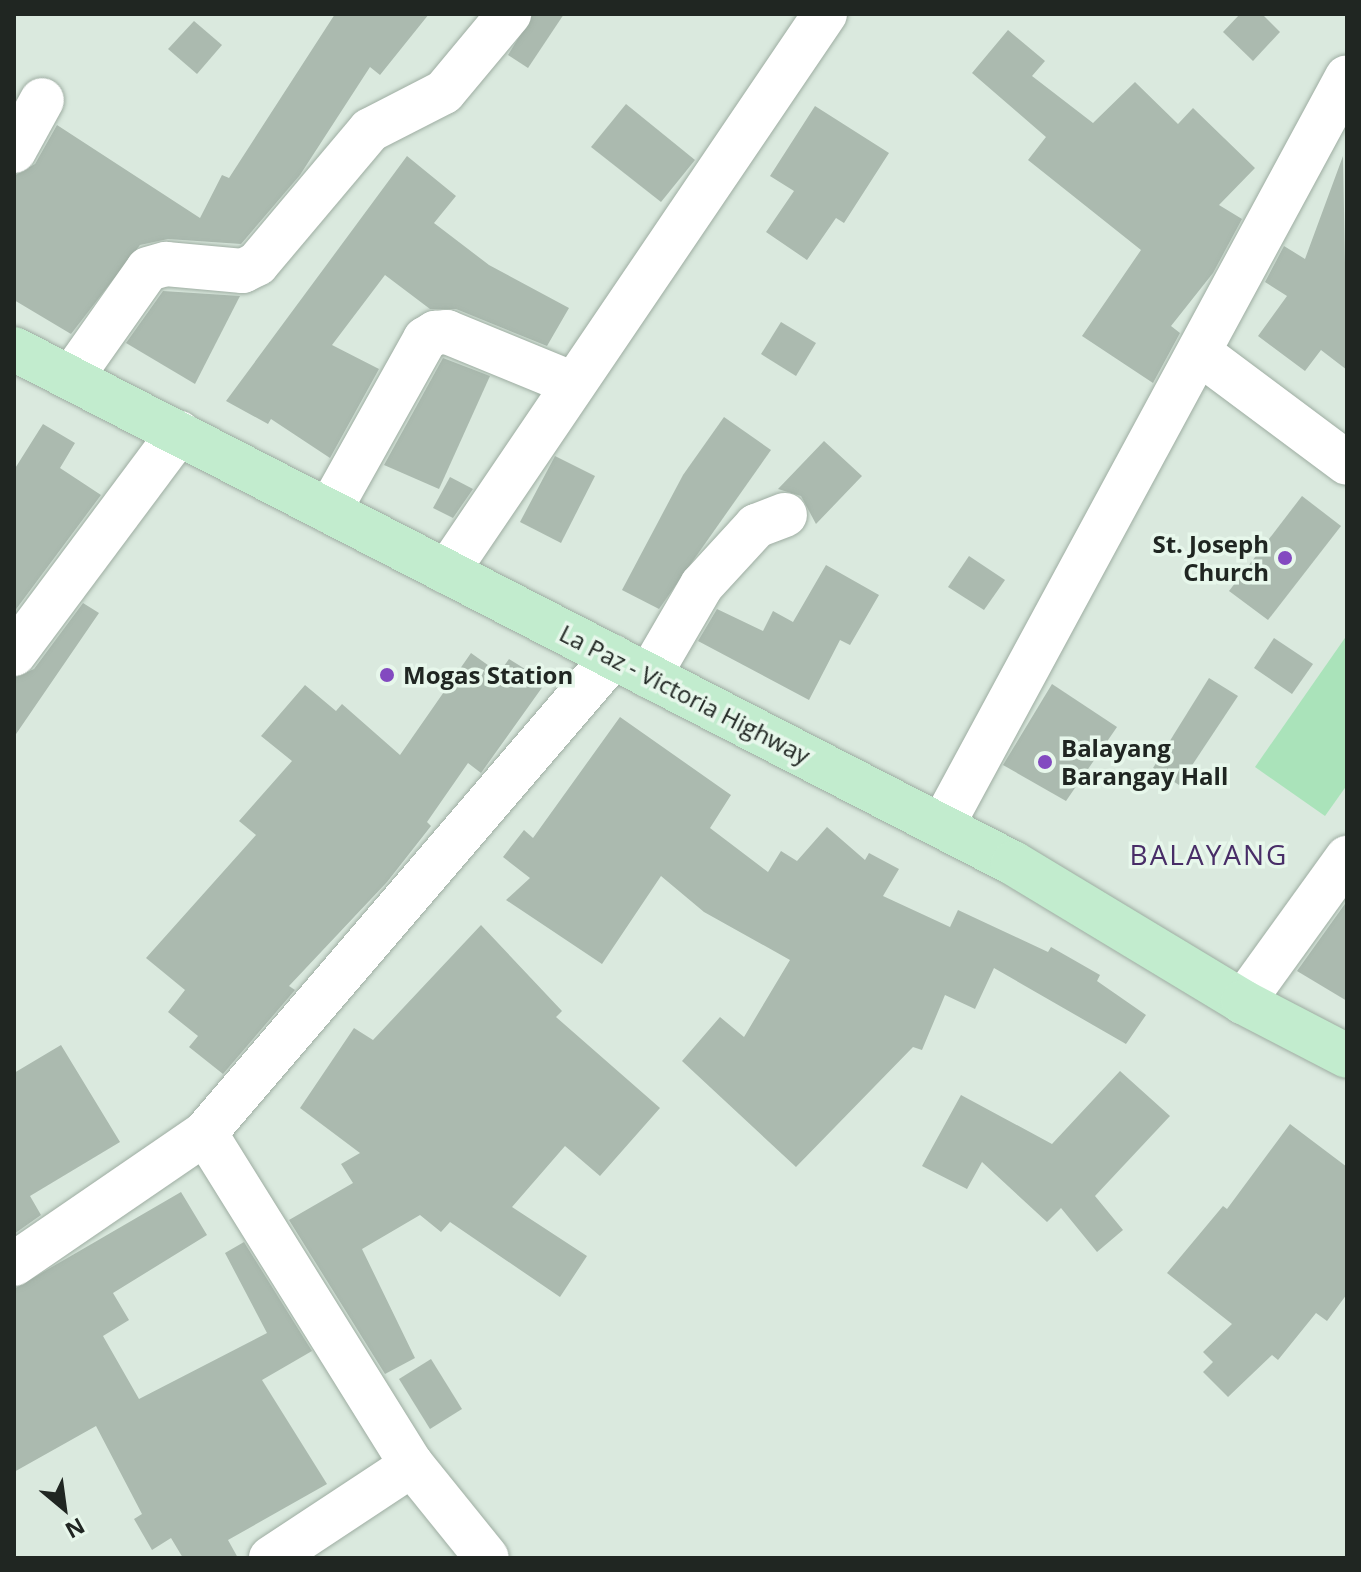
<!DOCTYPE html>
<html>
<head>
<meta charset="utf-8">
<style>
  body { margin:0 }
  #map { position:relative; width:1361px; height:1572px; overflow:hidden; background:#dae9de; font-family:"Open Sans",sans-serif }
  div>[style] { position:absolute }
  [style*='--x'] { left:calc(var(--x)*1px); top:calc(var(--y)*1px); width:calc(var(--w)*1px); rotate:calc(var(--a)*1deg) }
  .green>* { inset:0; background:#aae3ba }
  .building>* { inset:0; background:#abbaaf }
  .roads { filter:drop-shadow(0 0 2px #9eada2) drop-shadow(0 0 2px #9eada2) }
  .minor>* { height:44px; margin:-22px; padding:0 22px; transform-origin:22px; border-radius:22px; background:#fff }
  .major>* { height:44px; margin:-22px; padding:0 22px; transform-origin:22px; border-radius:22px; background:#c2ecce }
  .dots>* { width:22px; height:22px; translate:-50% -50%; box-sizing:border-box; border:4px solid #e7f7eb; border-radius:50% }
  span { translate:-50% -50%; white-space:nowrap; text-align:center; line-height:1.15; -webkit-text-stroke:7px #e7f7eb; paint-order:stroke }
  .poi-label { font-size:24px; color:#202622; font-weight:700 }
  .right { translate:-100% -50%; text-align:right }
  .left { translate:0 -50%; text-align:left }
  .street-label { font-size:24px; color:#202622 }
  .quarter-label { font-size:28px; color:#482d67; letter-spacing:2px }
  .frame { position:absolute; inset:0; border:16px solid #202622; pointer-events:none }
  .north { position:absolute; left:24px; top:1468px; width:80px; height:80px; -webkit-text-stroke:6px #e7f7eb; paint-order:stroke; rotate:151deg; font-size:22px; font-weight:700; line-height:32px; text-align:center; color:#202622 }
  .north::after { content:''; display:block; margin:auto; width:28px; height:36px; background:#202622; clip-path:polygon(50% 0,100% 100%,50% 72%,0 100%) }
</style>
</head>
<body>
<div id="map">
  <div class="green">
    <i style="clip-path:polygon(1347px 635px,1347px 785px,1325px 816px,1255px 767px)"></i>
  </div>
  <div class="building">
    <i style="clip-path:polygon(335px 14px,429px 14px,380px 75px,370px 67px,300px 175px,241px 244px,168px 239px,140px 245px,71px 334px,14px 300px,14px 176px,35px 164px,57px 125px,200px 218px,222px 175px,229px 178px)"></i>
    <i style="clip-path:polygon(533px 14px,564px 14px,528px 68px,508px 55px)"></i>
    <i style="clip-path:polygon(1240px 14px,1262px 14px,1280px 32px,1253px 61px,1223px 32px)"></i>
    <i style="clip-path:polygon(194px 21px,222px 45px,197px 74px,168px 49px)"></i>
    <i style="clip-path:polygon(1008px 30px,1045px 61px,1032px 76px,1093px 123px,1135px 82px,1178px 124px,1193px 108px,1255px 168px,1219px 205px,1242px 219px,1213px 273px,1171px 326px,1180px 333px,1153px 383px,1082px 336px,1141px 250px,1028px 160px,1046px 137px,972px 73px)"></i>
    <i style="clip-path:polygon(626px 104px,695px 160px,661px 202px,591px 147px)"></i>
    <i style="clip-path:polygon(815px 106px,889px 153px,844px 223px,836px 218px,807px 260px,766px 232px,794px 191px,770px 176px)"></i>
    <i style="clip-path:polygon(407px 156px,456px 196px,434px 223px,489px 265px,569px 308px,547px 346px,456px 309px,430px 309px,385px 275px,332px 345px,379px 369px,330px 458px,271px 419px,268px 424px,226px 401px)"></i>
    <i style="clip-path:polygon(1343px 156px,1347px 370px,1321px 350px,1305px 371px,1258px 336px,1287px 296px,1265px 282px,1284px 246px,1305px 259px)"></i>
    <i style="clip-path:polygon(163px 291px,240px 296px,195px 384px,126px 343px)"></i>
    <i style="clip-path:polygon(781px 322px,816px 343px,796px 376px,761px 354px)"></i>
    <i style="clip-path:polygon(443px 358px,490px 376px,439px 489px,384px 465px)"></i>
    <i style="clip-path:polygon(724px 417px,771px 450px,659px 609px,622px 590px,683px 475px)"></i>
    <i style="clip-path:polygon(43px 424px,75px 443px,60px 468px,101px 495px,14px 612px,14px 470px)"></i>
    <i style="clip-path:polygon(824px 441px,862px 476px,816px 524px,801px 496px,778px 489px)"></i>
    <i style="clip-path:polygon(555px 456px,595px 476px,561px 543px,520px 522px)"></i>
    <i style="clip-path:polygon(450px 477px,473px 489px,453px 518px,433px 508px)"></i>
    <i style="clip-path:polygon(1302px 496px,1341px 526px,1268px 620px,1229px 591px)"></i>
    <i style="clip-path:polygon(969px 556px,1005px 580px,984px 610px,948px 587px)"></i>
    <i style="clip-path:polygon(826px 565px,879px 595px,850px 645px,840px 640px,809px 700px,698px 641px,717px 609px,763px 631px,773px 611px,793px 622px)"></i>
    <i style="clip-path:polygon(83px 603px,99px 613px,14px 737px,14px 678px,34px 669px)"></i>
    <i style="clip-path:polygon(1274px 638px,1313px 664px,1292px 694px,1254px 668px)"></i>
    <i style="clip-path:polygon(471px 653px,499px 673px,509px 659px,546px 682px,481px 773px,468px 763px,427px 822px,431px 826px,387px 882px,289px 986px,295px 990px,223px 1074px,189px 1047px,198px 1036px,168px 1012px,185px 990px,146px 958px,256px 835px,239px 821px,292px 761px,261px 736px,305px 685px,336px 711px,342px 704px,400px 755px)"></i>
    <i style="clip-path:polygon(1209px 678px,1238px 696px,1179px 785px,1153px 768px)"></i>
    <i style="clip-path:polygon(1052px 684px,1117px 727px,1066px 801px,1003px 765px)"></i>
    <i style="clip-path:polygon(620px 717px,731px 795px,710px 828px,768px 872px,781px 851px,797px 861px,827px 827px,865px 860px,869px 853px,899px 869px,883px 896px,950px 927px,958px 910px,1048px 952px,1051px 947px,1100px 975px,1097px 981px,1146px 1015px,1126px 1044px,994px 968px,975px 1009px,945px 995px,922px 1050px,913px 1047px,796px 1167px,682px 1061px,720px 1017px,744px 1037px,790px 960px,704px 912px,661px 876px,602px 964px,506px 900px,530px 878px,503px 857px,524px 830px,533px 838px)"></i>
    <i style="clip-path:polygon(1347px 901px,1347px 1001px,1297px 971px)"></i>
    <i style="clip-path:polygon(481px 925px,562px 1011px,556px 1017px,660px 1108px,600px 1176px,565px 1146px,512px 1207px,587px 1256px,560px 1297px,450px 1222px,441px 1232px,420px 1215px,362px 1249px,415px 1358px,385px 1374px,289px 1220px,353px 1183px,341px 1164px,360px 1153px,300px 1108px,354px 1028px,373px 1040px)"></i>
    <i style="clip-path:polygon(61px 1045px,120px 1142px,30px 1196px,41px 1215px,14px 1234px,14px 1073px)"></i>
    <i style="clip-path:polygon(1120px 1071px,1170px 1116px,1095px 1196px,1123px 1230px,1097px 1252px,1061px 1208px,1047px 1222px,982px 1162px,967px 1189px,922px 1166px,961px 1095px,1052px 1144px)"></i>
    <i style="clip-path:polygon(1290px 1124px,1347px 1167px,1347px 1294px,1327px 1321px,1316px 1313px,1278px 1360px,1272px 1355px,1228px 1397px,1203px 1372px,1213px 1362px,1203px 1352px,1232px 1324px,1167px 1273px,1223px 1206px,1227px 1209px)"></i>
    <i style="clip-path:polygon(181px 1192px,207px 1235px,113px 1293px,129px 1320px,103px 1336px,139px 1399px,267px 1333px,225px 1253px,244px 1242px,312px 1351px,262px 1380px,327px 1484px,228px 1540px,238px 1558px,183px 1558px,171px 1538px,152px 1550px,134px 1519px,142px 1514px,96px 1426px,14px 1472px,14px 1289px)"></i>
    <i style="clip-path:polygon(431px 1359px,462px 1409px,430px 1429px,399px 1379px)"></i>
  </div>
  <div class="roads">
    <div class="minor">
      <i style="--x:14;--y:151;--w:58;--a:-61.2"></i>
      <i style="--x:1201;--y:354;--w:182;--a:36.7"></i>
      <i style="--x:71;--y:378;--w:133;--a:-54.8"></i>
      <i style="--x:148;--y:269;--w:19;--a:-16"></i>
      <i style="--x:166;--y:264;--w:77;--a:5.2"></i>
      <i style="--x:243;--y:271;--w:16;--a:-27"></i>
      <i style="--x:257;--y:264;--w:175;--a:-49.9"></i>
      <i style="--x:370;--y:130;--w:83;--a:-27.2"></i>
      <i style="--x:444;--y:92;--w:102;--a:-50.2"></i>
      <i style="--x:329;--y:511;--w:197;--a:-60.8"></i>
      <i style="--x:425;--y:339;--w:12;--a:-31"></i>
      <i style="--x:435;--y:333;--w:12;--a:-5"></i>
      <i style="--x:447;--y:332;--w:137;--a:22.3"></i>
      <i style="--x:447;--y:572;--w:674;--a:-55.89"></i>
      <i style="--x:14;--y:654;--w:276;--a:-53.3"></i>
      <i style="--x:649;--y:676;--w:105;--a:-59.8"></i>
      <i style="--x:702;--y:585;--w:80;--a:-47.5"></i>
      <i style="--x:756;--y:526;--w:31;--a:-21"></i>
      <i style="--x:942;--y:826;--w:851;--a:-61.6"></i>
      <i style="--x:1243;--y:1002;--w:178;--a:-54.2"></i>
      <i style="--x:205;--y:1133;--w:391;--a:58.1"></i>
      <i style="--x:412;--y:1465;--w:169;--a:146.6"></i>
      <i style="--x:14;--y:1264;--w:232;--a:-34.4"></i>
      <i style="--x:205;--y:1133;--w:627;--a:-49.4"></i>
      <i style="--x:412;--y:1465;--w:119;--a:51.1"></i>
    </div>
    <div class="major">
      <i style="--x:14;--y:349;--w:1123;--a:27.23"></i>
      <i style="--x:1013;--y:863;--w:269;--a:31.1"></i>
      <i style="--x:1243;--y:1002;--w:117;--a:27.4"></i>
    </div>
  </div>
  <div class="dots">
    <i style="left:1285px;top:558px;background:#834ac0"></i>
    <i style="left:387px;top:675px;background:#834ac0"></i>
    <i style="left:1045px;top:762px;background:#834ac0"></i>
  </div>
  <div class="poi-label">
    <span class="right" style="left:1269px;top:558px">St. Joseph<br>Church</span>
    <span class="left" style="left:403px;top:675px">Mogas Station</span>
    <span class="left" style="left:1061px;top:762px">Balayang<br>Barangay Hall</span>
  </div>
  <div class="street-label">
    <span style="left:685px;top:694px;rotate:27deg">La Paz - Victoria Highway</span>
  </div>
  <div class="quarter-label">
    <span style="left:1209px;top:854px">BALAYANG</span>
  </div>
  <div class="frame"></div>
  <div class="north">N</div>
</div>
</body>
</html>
